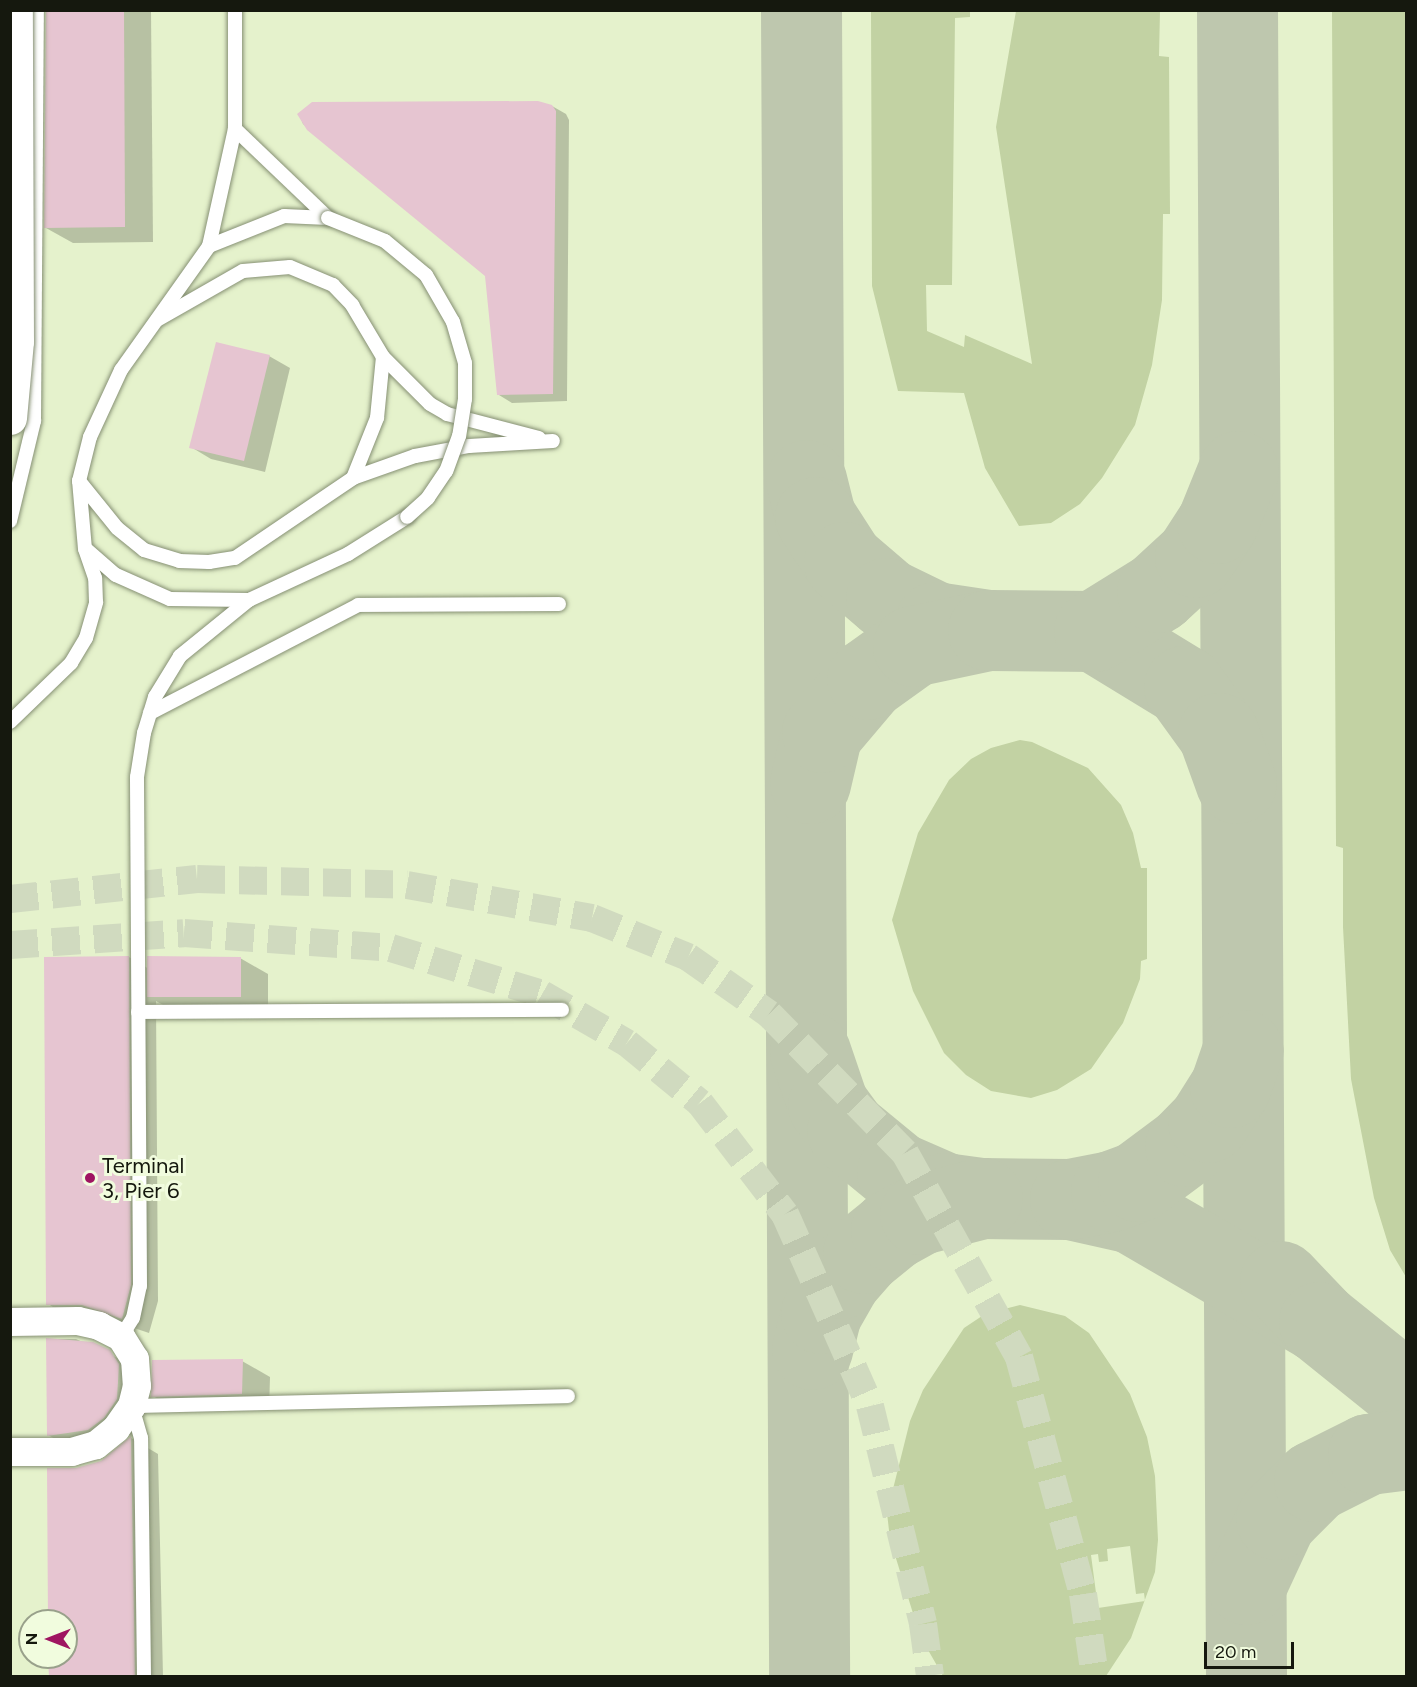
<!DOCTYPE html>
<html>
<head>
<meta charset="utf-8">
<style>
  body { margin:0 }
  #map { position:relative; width:1417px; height:1687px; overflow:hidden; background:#f1fcde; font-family:Figtree,sans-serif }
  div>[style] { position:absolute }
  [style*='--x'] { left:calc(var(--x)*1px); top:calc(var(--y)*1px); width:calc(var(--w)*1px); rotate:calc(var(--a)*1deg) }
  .built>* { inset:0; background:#e5f2cc }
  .green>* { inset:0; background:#c2d2a3 }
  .shadow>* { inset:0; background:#0003 }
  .taxiway>* { height:81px; margin:-40.5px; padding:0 40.5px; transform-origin:40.5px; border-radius:40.5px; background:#bec7ae }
  .building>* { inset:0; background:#e6c5d1 }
  .minor-tunnel>* { height:28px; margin-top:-14px; transform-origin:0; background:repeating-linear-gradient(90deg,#d0dabf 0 28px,transparent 0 42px) }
  .roads { filter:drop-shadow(0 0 2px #869074) drop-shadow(0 0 2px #869074) }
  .service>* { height:14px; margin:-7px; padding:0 7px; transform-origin:7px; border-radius:7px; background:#fff }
  .minor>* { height:28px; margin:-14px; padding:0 14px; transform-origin:14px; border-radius:14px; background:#fff }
  .bridges { filter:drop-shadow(0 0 2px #869074) drop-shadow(0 0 2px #869074) }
  .service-bridge>* { height:14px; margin:-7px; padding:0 7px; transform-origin:7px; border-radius:7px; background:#fff }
  .tertiary-bridge>* { height:33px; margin:-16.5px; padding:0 16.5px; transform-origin:16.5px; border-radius:16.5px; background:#fff }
  .dots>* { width:16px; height:16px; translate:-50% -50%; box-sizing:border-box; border:3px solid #f1fcde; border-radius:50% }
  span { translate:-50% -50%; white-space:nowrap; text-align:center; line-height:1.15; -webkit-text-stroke:6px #f1fcde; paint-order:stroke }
  .poi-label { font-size:22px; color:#15180e }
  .left { translate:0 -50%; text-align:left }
  .frame { position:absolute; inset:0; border:12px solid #15180e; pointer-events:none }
  .north { position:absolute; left:18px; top:1609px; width:60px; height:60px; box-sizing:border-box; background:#f1fcde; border:2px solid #99a18b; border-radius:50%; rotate:270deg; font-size:16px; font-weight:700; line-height:24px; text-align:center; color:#15180e }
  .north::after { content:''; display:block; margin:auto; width:21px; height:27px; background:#9f1561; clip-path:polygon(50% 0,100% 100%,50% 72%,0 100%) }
  .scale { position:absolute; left:1204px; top:1642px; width:90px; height:27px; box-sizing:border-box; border:3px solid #15180e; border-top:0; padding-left:8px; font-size:18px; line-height:21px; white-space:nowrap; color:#15180e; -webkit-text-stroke:4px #f1fcde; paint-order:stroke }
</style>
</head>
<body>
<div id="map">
  <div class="built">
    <i style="clip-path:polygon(evenodd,11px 11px,1406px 11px,1406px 1676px,11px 1676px,11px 11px,30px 1621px,66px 1621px,66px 1657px,30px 1657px,30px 1621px)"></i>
  </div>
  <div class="green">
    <i style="clip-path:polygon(871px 11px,970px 11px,970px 17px,955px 18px,952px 285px,926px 285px,927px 331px,964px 347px,965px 335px,1032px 364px,996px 127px,1016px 11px,1160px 11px,1159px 56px,1169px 57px,1170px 214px,1163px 214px,1162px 300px,1152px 365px,1135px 425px,1102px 478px,1080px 504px,1051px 523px,1019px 526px,985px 468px,964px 393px,898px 391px,872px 286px)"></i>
    <i style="clip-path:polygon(1332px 11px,1406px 11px,1406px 1277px,1390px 1250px,1374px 1198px,1351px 1079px,1343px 927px,1343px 848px,1336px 846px)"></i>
    <i style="clip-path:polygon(1020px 740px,1032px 742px,1088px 768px,1121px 805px,1133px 833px,1141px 868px,1147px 868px,1147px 959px,1141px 961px,1140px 979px,1123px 1023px,1091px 1069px,1057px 1090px,1031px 1098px,991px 1091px,966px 1075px,944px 1053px,913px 991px,892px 920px,918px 833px,949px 780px,971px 759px,991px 748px)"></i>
    <i style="clip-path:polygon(evenodd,1020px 1305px,1065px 1316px,1089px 1333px,1130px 1394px,1147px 1437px,1155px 1476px,1158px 1540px,1155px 1572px,1131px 1638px,1106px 1676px,943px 1676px,920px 1636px,890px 1539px,887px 1513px,910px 1421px,923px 1390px,964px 1328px,985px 1314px,1020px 1305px,1130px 1546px,1136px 1594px,1144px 1593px,1145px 1601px,1098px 1608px,1091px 1555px,1098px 1554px,1099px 1562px,1108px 1561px,1107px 1549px,1130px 1546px)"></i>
  </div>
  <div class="shadow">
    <i style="clip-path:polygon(47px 10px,151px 10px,153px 242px,73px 243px,46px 228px)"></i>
    <i style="clip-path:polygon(312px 103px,552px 106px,566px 114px,569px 120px,567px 401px,512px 403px,499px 395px,486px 276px,303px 124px,299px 114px)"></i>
    <i style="clip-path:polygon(269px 356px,290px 368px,265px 472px,211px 459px,191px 447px)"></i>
    <i style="clip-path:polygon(129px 957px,149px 969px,240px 958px,268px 974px,268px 1012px,176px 1012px,156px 1001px,158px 1301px,149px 1333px,110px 1320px,75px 1320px,48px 1304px)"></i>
    <i style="clip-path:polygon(48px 1339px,76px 1339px,137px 1367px,147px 1401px,144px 1415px,116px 1445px,76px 1450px,48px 1435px)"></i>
    <i style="clip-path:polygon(242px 1361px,270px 1377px,269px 1410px,180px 1412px,153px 1396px)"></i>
    <i style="clip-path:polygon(131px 1438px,158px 1454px,163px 1676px,50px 1676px,50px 1657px,66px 1657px,66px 1621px,50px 1621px,77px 1469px,101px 1462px)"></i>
  </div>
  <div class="taxiway">
    <i style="--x:801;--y:10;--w:1666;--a:89.72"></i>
    <i style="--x:1237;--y:10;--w:1666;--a:89.69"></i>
    <i style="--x:806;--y:480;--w:38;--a:76"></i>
    <i style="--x:815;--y:517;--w:54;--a:57.2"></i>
    <i style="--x:844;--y:562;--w:55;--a:40.6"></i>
    <i style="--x:886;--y:598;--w:55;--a:26.1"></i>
    <i style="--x:935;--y:622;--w:54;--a:8.6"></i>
    <i style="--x:1094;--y:631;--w:105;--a:31.4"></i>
    <i style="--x:1184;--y:686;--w:58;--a:54.1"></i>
    <i style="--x:1218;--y:733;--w:53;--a:70.2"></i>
    <i style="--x:810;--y:783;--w:52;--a:-76.8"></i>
    <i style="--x:822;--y:732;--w:70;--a:-49.7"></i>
    <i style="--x:867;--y:679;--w:57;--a:-35.7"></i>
    <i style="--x:913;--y:646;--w:77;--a:-12"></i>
    <i style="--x:988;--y:630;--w:106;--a:0.5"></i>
    <i style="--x:1094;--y:631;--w:74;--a:-31.8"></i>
    <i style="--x:1157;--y:592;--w:52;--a:-42.6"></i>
    <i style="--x:1195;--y:557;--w:40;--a:-57.1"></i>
    <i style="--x:1217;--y:523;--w:56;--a:-68"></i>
    <i style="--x:810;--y:1052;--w:56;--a:71.2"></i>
    <i style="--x:828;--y:1105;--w:32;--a:54"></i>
    <i style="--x:847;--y:1131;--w:65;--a:39.4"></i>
    <i style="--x:897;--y:1172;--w:52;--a:23.6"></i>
    <i style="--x:945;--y:1193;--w:37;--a:8"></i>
    <i style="--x:982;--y:1198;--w:88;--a:0.7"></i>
    <i style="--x:1070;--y:1199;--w:64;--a:12.7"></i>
    <i style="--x:1132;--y:1213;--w:216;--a:30.2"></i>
    <i style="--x:1070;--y:1199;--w:42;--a:-11"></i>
    <i style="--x:1111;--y:1191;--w:29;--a:-20"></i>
    <i style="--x:1138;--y:1181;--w:59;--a:-36.7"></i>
    <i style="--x:1185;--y:1146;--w:33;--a:-46"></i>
    <i style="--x:1208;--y:1122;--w:41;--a:-57.8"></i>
    <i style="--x:1230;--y:1087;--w:39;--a:-71"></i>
    <i style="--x:1280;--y:1281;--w:57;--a:46.4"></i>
    <i style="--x:1319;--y:1322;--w:112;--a:38.8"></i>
    <i style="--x:812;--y:1349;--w:37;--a:-76"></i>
    <i style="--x:821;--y:1313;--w:40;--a:-60.3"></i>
    <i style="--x:841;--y:1278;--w:33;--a:-49"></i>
    <i style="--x:863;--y:1253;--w:36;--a:-39"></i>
    <i style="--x:891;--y:1230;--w:33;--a:-29"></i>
    <i style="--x:920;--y:1214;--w:64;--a:-14.5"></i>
    <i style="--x:1246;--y:1584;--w:72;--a:-65.2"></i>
    <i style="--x:1276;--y:1519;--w:54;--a:-45"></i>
    <i style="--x:1314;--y:1481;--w:60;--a:-26.6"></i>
    <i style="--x:1368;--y:1454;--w:38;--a:-7"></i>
  </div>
  <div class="building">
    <i style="clip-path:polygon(46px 10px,124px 10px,125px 227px,44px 228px)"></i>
    <i style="clip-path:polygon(538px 101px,552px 105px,556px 111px,553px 394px,497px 395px,485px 276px,307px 130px,297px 114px,312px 102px)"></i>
    <i style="clip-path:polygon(216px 342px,270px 355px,244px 461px,189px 448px)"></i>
    <i style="clip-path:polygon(129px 956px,131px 1285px,122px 1319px,82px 1305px,46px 1305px,44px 957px)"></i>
    <i style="clip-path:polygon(147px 956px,241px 957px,241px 997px,147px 997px)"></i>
    <i style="clip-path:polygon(46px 1338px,93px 1342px,110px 1350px,119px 1364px,117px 1399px,104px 1418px,88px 1430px,47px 1436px)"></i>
    <i style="clip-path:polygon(243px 1359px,242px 1394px,151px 1397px,152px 1360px)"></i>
    <i style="clip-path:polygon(131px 1436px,135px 1677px,49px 1677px,48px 1657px,66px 1657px,66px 1621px,48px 1621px,47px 1468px,76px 1468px,101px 1461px)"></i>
  </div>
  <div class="minor-tunnel">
    <i style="--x:10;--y:899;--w:188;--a:-6.1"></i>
    <i style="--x:197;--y:879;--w:210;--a:1.6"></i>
    <i style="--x:407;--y:885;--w:188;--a:10.1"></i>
    <i style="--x:592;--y:918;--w:104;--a:22.1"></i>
    <i style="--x:688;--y:957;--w:99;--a:35.1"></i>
    <i style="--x:769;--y:1014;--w:194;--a:45.6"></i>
    <i style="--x:905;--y:1153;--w:234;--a:60.8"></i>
    <i style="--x:1019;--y:1357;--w:245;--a:74.9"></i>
    <i style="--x:1083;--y:1594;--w:83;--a:81.7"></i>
    <i style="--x:10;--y:945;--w:174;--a:-3.9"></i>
    <i style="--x:184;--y:933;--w:208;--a:4.1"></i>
    <i style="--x:391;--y:948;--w:158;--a:16.9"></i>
    <i style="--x:542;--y:994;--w:98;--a:30"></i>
    <i style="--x:627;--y:1043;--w:94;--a:39.4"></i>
    <i style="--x:700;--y:1103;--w:140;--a:52.6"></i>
    <i style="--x:785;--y:1214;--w:210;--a:66.1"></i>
    <i style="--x:870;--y:1406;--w:224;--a:76.3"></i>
    <i style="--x:923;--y:1624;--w:52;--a:82.3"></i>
  </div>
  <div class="roads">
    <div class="service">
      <i style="--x:235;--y:10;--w:119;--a:90"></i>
      <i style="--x:209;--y:246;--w:120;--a:-77.5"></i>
      <i style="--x:235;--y:129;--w:129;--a:43.7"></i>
      <i style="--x:157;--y:320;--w:99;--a:-29.7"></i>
      <i style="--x:243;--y:271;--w:47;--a:-4.9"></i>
      <i style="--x:290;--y:267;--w:47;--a:22.7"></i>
      <i style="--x:333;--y:285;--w:28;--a:46"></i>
      <i style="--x:352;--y:305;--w:61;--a:59.2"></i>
      <i style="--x:383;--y:357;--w:66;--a:45"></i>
      <i style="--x:430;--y:404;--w:20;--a:30"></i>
      <i style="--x:447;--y:414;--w:95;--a:14.6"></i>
      <i style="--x:353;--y:478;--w:65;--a:-68.2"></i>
      <i style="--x:377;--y:418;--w:61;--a:-84.4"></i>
      <i style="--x:79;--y:481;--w:60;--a:51"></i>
      <i style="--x:117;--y:528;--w:35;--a:39"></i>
      <i style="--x:144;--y:550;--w:37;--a:17"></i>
      <i style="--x:179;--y:561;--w:30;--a:2"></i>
      <i style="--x:209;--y:562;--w:26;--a:-9"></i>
      <i style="--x:235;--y:558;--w:143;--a:-34.1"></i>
      <i style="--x:353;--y:478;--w:66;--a:-19.5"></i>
      <i style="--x:415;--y:456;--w:55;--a:-10.5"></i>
      <i style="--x:469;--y:446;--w:84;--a:-3.4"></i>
      <i style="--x:10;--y:521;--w:103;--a:-76.5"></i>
      <i style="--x:34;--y:421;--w:411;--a:-89.6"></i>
      <i style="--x:87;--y:550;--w:38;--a:41"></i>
      <i style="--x:116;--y:575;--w:59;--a:24"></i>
      <i style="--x:170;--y:599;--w:79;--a:0.7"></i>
      <i style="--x:249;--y:600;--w:109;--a:-24.9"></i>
      <i style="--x:348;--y:554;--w:70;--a:-32.1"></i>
      <i style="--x:150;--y:713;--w:234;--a:-27.4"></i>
      <i style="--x:358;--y:605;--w:201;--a:-0.3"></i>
      <i style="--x:10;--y:722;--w:85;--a:-44"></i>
      <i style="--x:71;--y:663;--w:29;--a:-59"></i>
      <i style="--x:86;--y:638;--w:37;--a:-74"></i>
      <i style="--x:96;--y:602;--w:24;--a:-92"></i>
      <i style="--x:95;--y:578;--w:31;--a:-109"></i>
      <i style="--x:85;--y:549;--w:68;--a:-95"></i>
      <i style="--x:79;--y:481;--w:45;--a:-76"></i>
      <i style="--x:90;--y:437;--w:74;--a:-65.2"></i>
      <i style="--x:121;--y:370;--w:152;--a:-54.6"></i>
      <i style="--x:209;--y:246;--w:81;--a:-21.8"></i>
      <i style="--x:284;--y:216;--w:44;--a:2.6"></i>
      <i style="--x:138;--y:1012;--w:424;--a:-0.3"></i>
      <i style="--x:121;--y:1337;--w:22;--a:-58"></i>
      <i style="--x:133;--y:1318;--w:33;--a:-78"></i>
      <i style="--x:140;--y:1286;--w:509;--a:-90.34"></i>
      <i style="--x:137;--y:777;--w:45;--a:-81"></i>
      <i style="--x:144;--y:733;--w:38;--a:-73"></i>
      <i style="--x:155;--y:697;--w:48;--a:-58.6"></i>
      <i style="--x:180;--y:656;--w:89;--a:-39.1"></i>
      <i style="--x:144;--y:1676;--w:238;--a:-90.7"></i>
      <i style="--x:141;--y:1438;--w:33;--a:-106"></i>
      <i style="--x:132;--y:1406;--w:436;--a:-1.3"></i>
    </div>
    <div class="minor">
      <i style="--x:10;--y:1322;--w:68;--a:-0.8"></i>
      <i style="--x:78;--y:1321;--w:22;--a:13"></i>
      <i style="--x:99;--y:1326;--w:25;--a:27"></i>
      <i style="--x:121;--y:1337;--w:26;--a:58"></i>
      <i style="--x:135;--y:1359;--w:27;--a:86"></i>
      <i style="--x:137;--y:1386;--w:21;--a:104"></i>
      <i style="--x:132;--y:1406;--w:28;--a:125"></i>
      <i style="--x:116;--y:1429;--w:26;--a:141"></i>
      <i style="--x:96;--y:1445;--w:25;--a:164"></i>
      <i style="--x:72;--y:1452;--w:62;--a:180"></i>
    </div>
  </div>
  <div class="bridges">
    <div class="service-bridge">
      <i style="--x:328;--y:218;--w:61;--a:22"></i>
      <i style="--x:385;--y:241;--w:53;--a:39.7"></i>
      <i style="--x:426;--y:275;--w:54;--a:60.1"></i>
      <i style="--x:453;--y:322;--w:43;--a:73.7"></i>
      <i style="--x:465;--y:363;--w:36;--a:90"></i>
      <i style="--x:465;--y:399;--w:37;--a:99"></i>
      <i style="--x:459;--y:436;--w:37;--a:110"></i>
      <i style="--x:446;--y:471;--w:32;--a:124"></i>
      <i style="--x:428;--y:498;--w:28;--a:138"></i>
    </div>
    <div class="tertiary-bridge">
      <i style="--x:10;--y:418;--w:77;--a:-84.8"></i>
      <i style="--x:17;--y:341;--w:331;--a:-90.2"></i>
    </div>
  </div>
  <div class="dots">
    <i style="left:90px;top:1178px;background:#9f1561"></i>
  </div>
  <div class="poi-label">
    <span class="left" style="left:102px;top:1178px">Terminal<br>3, Pier 6</span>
  </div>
  <div class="frame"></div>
  <div class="north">N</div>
  <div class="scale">20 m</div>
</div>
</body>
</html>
